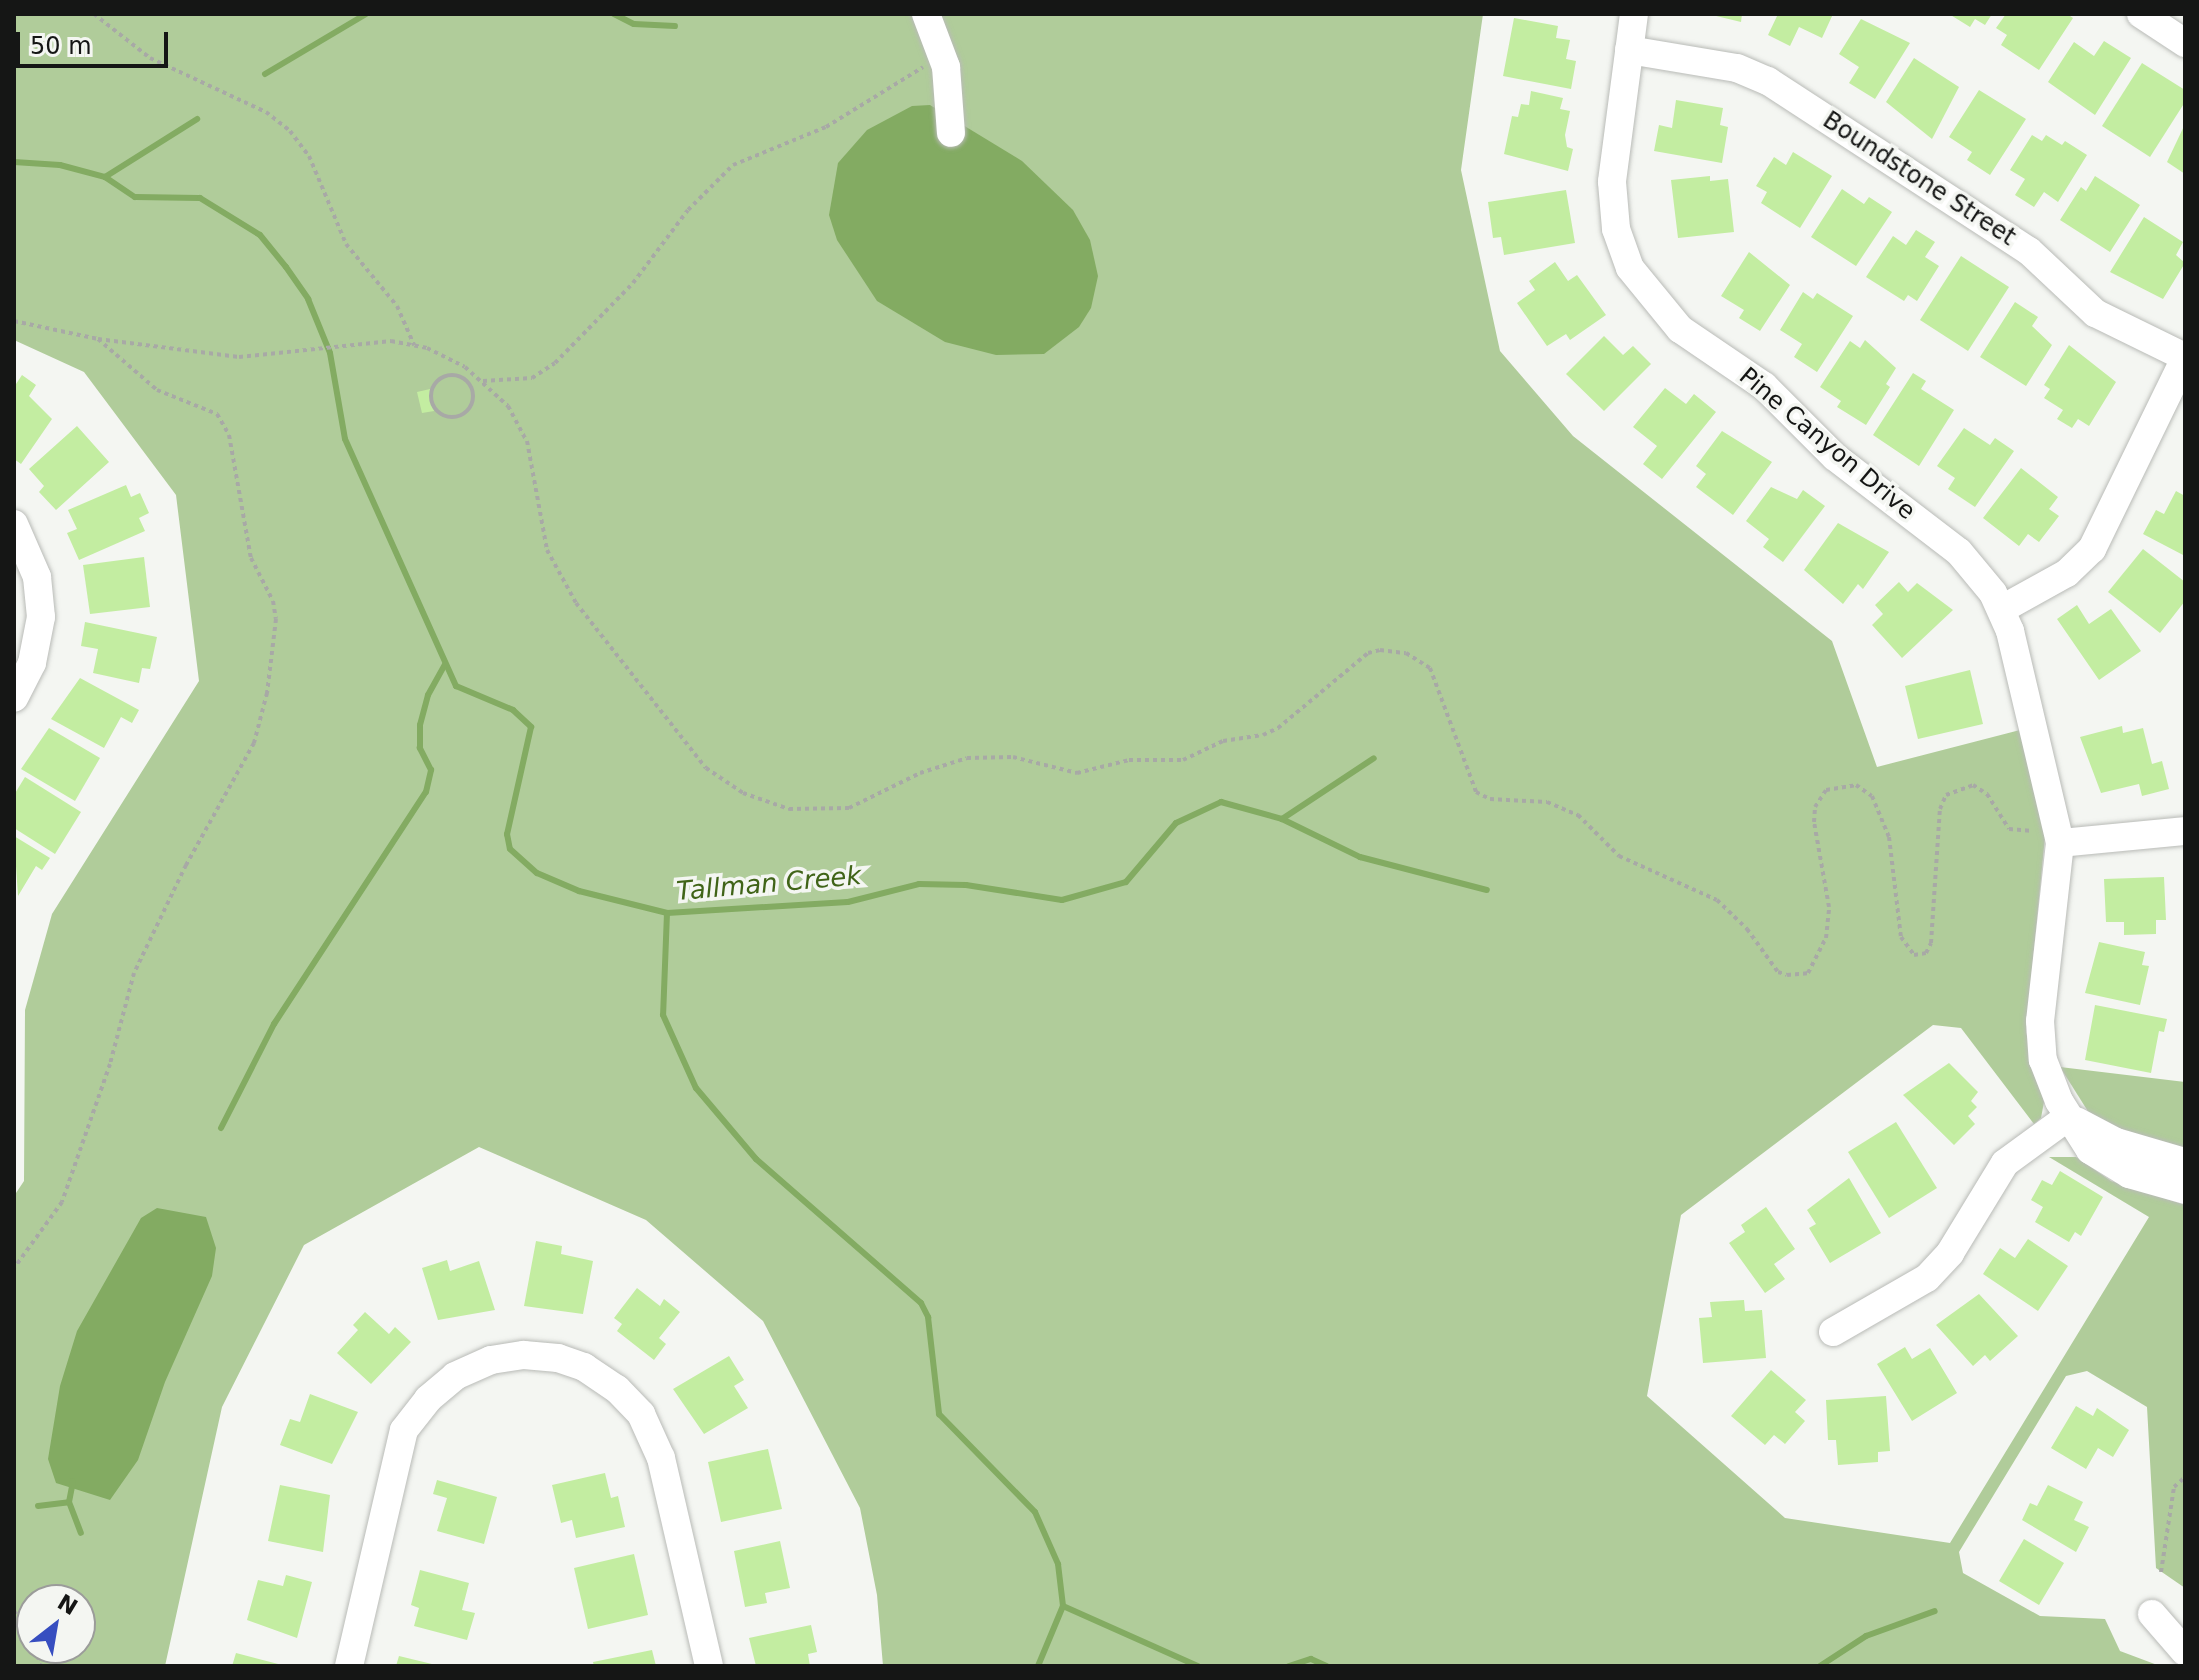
<!DOCTYPE html>
<html>
<head>
<meta charset="utf-8">
<style>
  body { margin:0 }
  #map { position:relative; width:2199px; height:1680px; overflow:hidden; background:#f4f6f2; font-family:"DejaVu Sans",sans-serif }
  div>[style] { position:absolute }
  [style*='--x'] { left:calc(var(--x)*1px); top:calc(var(--y)*1px); width:calc(var(--w)*1px); rotate:calc(var(--a)*1deg) }
  .green>* { inset:0; background:#b0cc9a }
  .water>* { inset:0; background:#83ab62 }
  .stream>* { height:6px; margin:-3px; padding:0 3px; transform-origin:3px; border-radius:3px; background:#83ab62 }
  .building>* { inset:0; background:#c3eda1 }
  .path>* { height:4px; margin-top:-2px; transform-origin:0; background:repeating-linear-gradient(90deg,#a8a9a6 0 4px,transparent 0 8px) }
  .path>.ring { margin:-2px; padding:0; box-sizing:content-box; background:none; border:4px solid #a8a9a6; border-radius:50% }
  .roads { filter:drop-shadow(0 0 2px #b9bbb7) drop-shadow(0 0 2px #b9bbb7) }
  .minor>* { height:28px; margin:-14px; padding:0 14px; transform-origin:14px; border-radius:14px; background:#fff }
  span { translate:-50% -50%; white-space:nowrap; text-align:center; line-height:1.15; -webkit-text-stroke:7px #f4f6f2; paint-order:stroke }
  .street-label { font-size:24px; color:#151615 }
  .water-label { font-size:26px; color:#406418; font-style:italic }
  .frame { position:absolute; inset:0; border:16px solid #151615; pointer-events:none }
  .north { position:absolute; left:16px; top:1584px; width:80px; height:80px; box-sizing:border-box; background:#f4f6f2; border:2px solid #9b9c9a; border-radius:50%; rotate:31deg; font-size:22px; font-weight:700; line-height:32px; text-align:center; color:#151615 }
  .north::after { content:''; display:block; margin:auto; width:28px; height:36px; background:#374ec0; clip-path:polygon(50% 0,100% 100%,50% 72%,0 100%) }
  .scale { position:absolute; left:16px; top:32px; width:152px; height:36px; box-sizing:border-box; border:4px solid #151615; border-top:0; padding-left:10px; font-size:24px; line-height:28px; white-space:nowrap; color:#151615; -webkit-text-stroke:6px #f4f6f2; paint-order:stroke }
</style>
</head>
<body>
<div id="map">
  <div class="green">
    <i style="clip-path:polygon(evenodd,14px 14px,1483px 14px,1461px 170px,1500px 351px,1573px 436px,1832px 641px,1877px 767px,2020px 730px,2045px 837px,2026px 1032px,2044px 1102px,2041px 1118px,2034px 1124px,1961px 1028px,1933px 1025px,1681px 1215px,1647px 1396px,1785px 1518px,1950px 1543px,2149px 1217px,2049px 1157px,2076px 1157px,2111px 1181px,2185px 1205px,2185px 1588px,2156px 1568px,2147px 1407px,2087px 1371px,2066px 1376px,1959px 1552px,1963px 1573px,2040px 1616px,2105px 1619px,2120px 1651px,2160px 1666px,883px 1666px,877px 1595px,860px 1508px,763px 1321px,646px 1220px,479px 1147px,304px 1245px,222px 1407px,165px 1666px,14px 1666px,14px 1196px,24px 1181px,25px 1010px,52px 914px,199px 681px,176px 495px,84px 372px,14px 340px,14px 14px,32px 1600px,80px 1600px,80px 1648px,32px 1648px,32px 1600px)"></i>
    <i style="clip-path:polygon(2060px 1067px,2185px 1082px,2185px 1151px,2129px 1136px,2089px 1113px)"></i>
  </div>
  <div class="water">
    <i style="clip-path:polygon(930px 105px,1022px 161px,1073px 210px,1090px 240px,1098px 276px,1091px 308px,1079px 327px,1044px 354px,996px 355px,945px 342px,877px 301px,837px 240px,829px 215px,838px 163px,867px 130px,912px 106px)"></i>
    <i style="clip-path:polygon(157px 1208px,206px 1217px,216px 1248px,212px 1276px,165px 1382px,138px 1460px,110px 1500px,56px 1483px,48px 1459px,60px 1386px,77px 1331px,141px 1218px)"></i>
  </div>
  <div class="stream">
    <i style="--x:614;--y:14;--w:22;--a:27"></i>
    <i style="--x:634;--y:24;--w:41;--a:2.8"></i>
    <i style="--x:265;--y:74;--w:117;--a:-30.7"></i>
    <i style="--x:14;--y:162;--w:46;--a:3.7"></i>
    <i style="--x:60;--y:165;--w:47;--a:14.9"></i>
    <i style="--x:105;--y:177;--w:36;--a:34"></i>
    <i style="--x:135;--y:197;--w:65;--a:0.9"></i>
    <i style="--x:200;--y:198;--w:70;--a:31.7"></i>
    <i style="--x:260;--y:235;--w:41;--a:50.9"></i>
    <i style="--x:286;--y:267;--w:39;--a:55"></i>
    <i style="--x:308;--y:299;--w:58;--a:67.8"></i>
    <i style="--x:330;--y:353;--w:87;--a:80.1"></i>
    <i style="--x:345;--y:439;--w:271;--a:65.8"></i>
    <i style="--x:456;--y:686;--w:62;--a:22.8"></i>
    <i style="--x:513;--y:710;--w:25;--a:43"></i>
    <i style="--x:531;--y:727;--w:110;--a:102.6"></i>
    <i style="--x:507;--y:834;--w:15;--a:79"></i>
    <i style="--x:510;--y:849;--w:36;--a:42"></i>
    <i style="--x:537;--y:873;--w:46;--a:23.2"></i>
    <i style="--x:579;--y:891;--w:91;--a:14"></i>
    <i style="--x:667;--y:913;--w:181;--a:-3.5"></i>
    <i style="--x:848;--y:902;--w:73;--a:-14.2"></i>
    <i style="--x:919;--y:884;--w:47;--a:1.2"></i>
    <i style="--x:966;--y:885;--w:97;--a:8.9"></i>
    <i style="--x:1062;--y:900;--w:66;--a:-15.7"></i>
    <i style="--x:1126;--y:882;--w:77;--a:-49.7"></i>
    <i style="--x:1176;--y:823;--w:50;--a:-25"></i>
    <i style="--x:1221;--y:802;--w:63;--a:15.6"></i>
    <i style="--x:1282;--y:819;--w:87;--a:26"></i>
    <i style="--x:1360;--y:857;--w:131;--a:14.6"></i>
    <i style="--x:105;--y:177;--w:109;--a:-32.2"></i>
    <i style="--x:1282;--y:819;--w:110;--a:-33.5"></i>
    <i style="--x:667;--y:913;--w:102;--a:92.2"></i>
    <i style="--x:663;--y:1015;--w:80;--a:65.7"></i>
    <i style="--x:696;--y:1088;--w:93;--a:49.8"></i>
    <i style="--x:756;--y:1159;--w:219;--a:41.1"></i>
    <i style="--x:921;--y:1303;--w:16;--a:63"></i>
    <i style="--x:928;--y:1317;--w:98;--a:83.5"></i>
    <i style="--x:939;--y:1414;--w:137;--a:45.6"></i>
    <i style="--x:1035;--y:1512;--w:57;--a:66.1"></i>
    <i style="--x:1058;--y:1564;--w:42;--a:83.2"></i>
    <i style="--x:1063;--y:1606;--w:148;--a:24"></i>
    <i style="--x:221;--y:1128;--w:117;--a:-63"></i>
    <i style="--x:274;--y:1024;--w:277;--a:-56.8"></i>
    <i style="--x:426;--y:792;--w:23;--a:-77"></i>
    <i style="--x:431;--y:770;--w:25;--a:-117"></i>
    <i style="--x:420;--y:748;--w:23;--a:-90"></i>
    <i style="--x:420;--y:725;--w:31;--a:-75"></i>
    <i style="--x:428;--y:695;--w:35;--a:-61"></i>
    <i style="--x:69;--y:1502;--w:33;--a:69"></i>
    <i style="--x:38;--y:1506;--w:31;--a:-7"></i>
    <i style="--x:69;--y:1502;--w:21;--a:-79"></i>
    <i style="--x:1038;--y:1666;--w:65;--a:-67.4"></i>
    <i style="--x:1289;--y:1666;--w:23;--a:-18"></i>
    <i style="--x:1311;--y:1659;--w:17;--a:24"></i>
    <i style="--x:1820;--y:1666;--w:55;--a:-33.1"></i>
    <i style="--x:1866;--y:1636;--w:73;--a:-19.9"></i>
  </div>
  <div class="building">
    <i style="clip-path:polygon(1708px 14px,1742px 14px,1741px 22px)"></i>
    <i style="clip-path:polygon(1778px 14px,1833px 14px,1822px 38px,1799px 27px,1790px 46px,1768px 35px)"></i>
    <i style="clip-path:polygon(1949px 14px,1992px 14px,1985px 25px,1975px 19px,1970px 27px)"></i>
    <i style="clip-path:polygon(2006px 14px,2067px 14px,2073px 18px,2039px 70px,2001px 45px,2007px 35px,1996px 28px)"></i>
    <i style="clip-path:polygon(1514px 18px,1558px 26px,1556px 38px,1570px 40px,1566px 59px,1576px 61px,1571px 89px,1503px 76px)"></i>
    <i style="clip-path:polygon(1861px 19px,1910px 43px,1875px 99px,1849px 83px,1859px 67px,1839px 54px)"></i>
    <i style="clip-path:polygon(2104px 41px,2131px 58px,2095px 115px,2048px 82px,2074px 42px,2094px 56px)"></i>
    <i style="clip-path:polygon(1914px 58px,1959px 87px,1932px 139px,1886px 102px)"></i>
    <i style="clip-path:polygon(2142px 63px,2185px 90px,2185px 102px,2150px 157px,2102px 126px)"></i>
    <i style="clip-path:polygon(1979px 90px,2026px 119px,1990px 175px,1967px 160px,1972px 152px,1949px 137px)"></i>
    <i style="clip-path:polygon(1531px 91px,1563px 98px,1560px 109px,1570px 111px,1565px 135px,1567px 147px,1573px 149px,1568px 171px,1504px 154px,1512px 116px,1518px 117px,1521px 104px,1529px 105px)"></i>
    <i style="clip-path:polygon(1676px 100px,1723px 108px,1720px 125px,1728px 127px,1722px 163px,1654px 151px,1659px 125px,1672px 128px)"></i>
    <i style="clip-path:polygon(2185px 124px,2185px 174px,2167px 162px)"></i>
    <i style="clip-path:polygon(2032px 135px,2042px 141px,2046px 135px,2062px 145px,2065px 141px,2087px 155px,2058px 202px,2044px 192px,2034px 207px,2015px 195px,2025px 179px,2010px 170px)"></i>
    <i style="clip-path:polygon(1793px 152px,1832px 176px,1800px 228px,1761px 203px,1767px 192px,1756px 186px,1774px 157px,1786px 165px)"></i>
    <i style="clip-path:polygon(1710px 176px,1710px 181px,1728px 179px,1734px 232px,1678px 238px,1671px 180px)"></i>
    <i style="clip-path:polygon(2095px 176px,2140px 205px,2110px 252px,2060px 220px,2081px 187px,2086px 191px)"></i>
    <i style="clip-path:polygon(1842px 189px,1864px 204px,1869px 197px,1892px 212px,1856px 266px,1811px 237px)"></i>
    <i style="clip-path:polygon(1566px 190px,1575px 243px,1504px 255px,1501px 237px,1493px 238px,1488px 202px)"></i>
    <i style="clip-path:polygon(2144px 217px,2183px 242px,2176px 255px,2185px 263px,2163px 299px,2110px 272px)"></i>
    <i style="clip-path:polygon(1916px 230px,1935px 242px,1925px 257px,1939px 266px,1917px 301px,1908px 295px,1904px 301px,1866px 277px,1893px 236px,1906px 245px)"></i>
    <i style="clip-path:polygon(1749px 252px,1790px 285px,1760px 331px,1739px 318px,1744px 310px,1721px 296px)"></i>
    <i style="clip-path:polygon(1961px 256px,2009px 287px,1968px 351px,1920px 320px)"></i>
    <i style="clip-path:polygon(1555px 262px,1568px 281px,1577px 275px,1606px 315px,1570px 340px,1566px 334px,1547px 346px,1517px 303px,1535px 290px,1529px 281px)"></i>
    <i style="clip-path:polygon(1803px 292px,1813px 299px,1817px 293px,1853px 316px,1817px 372px,1794px 357px,1802px 344px,1780px 330px)"></i>
    <i style="clip-path:polygon(2015px 302px,2038px 317px,2032px 326px,2052px 345px,2026px 386px,1980px 357px)"></i>
    <i style="clip-path:polygon(1604px 336px,1623px 355px,1633px 346px,1651px 364px,1604px 411px,1566px 374px)"></i>
    <i style="clip-path:polygon(1865px 340px,1896px 368px,1886px 384px,1890px 387px,1866px 425px,1837px 407px,1841px 401px,1820px 387px,1850px 341px,1860px 348px)"></i>
    <i style="clip-path:polygon(2069px 345px,2116px 382px,2089px 426px,2078px 419px,2072px 428px,2057px 419px,2063px 410px,2044px 398px,2050px 389px,2044px 385px)"></i>
    <i style="clip-path:polygon(1913px 373px,1926px 381px,1921px 389px,1954px 410px,1919px 466px,1873px 435px)"></i>
    <i style="clip-path:polygon(22px 375px,36px 385px,29px 396px,52px 419px,21px 464px,14px 459px,14px 387px)"></i>
    <i style="clip-path:polygon(1665px 388px,1686px 404px,1694px 394px,1716px 412px,1662px 479px,1643px 464px,1657px 446px,1633px 427px)"></i>
    <i style="clip-path:polygon(430px 389px,434px 411px,422px 413px,417px 392px)"></i>
    <i style="clip-path:polygon(77px 426px,109px 462px,56px 510px,39px 492px,44px 486px,29px 469px)"></i>
    <i style="clip-path:polygon(1964px 428px,1990px 445px,1995px 438px,2014px 451px,1975px 507px,1948px 489px,1955px 478px,1937px 466px)"></i>
    <i style="clip-path:polygon(1722px 431px,1772px 462px,1733px 515px,1696px 487px,1706px 474px,1696px 466px)"></i>
    <i style="clip-path:polygon(2021px 468px,2058px 497px,2049px 509px,2059px 516px,2039px 542px,2028px 534px,2019px 546px,1983px 518px)"></i>
    <i style="clip-path:polygon(126px 485px,131px 497px,140px 493px,149px 513px,139px 518px,145px 531px,79px 560px,67px 533px,77px 529px,68px 510px)"></i>
    <i style="clip-path:polygon(1771px 487px,1797px 499px,1803px 490px,1825px 506px,1783px 562px,1763px 547px,1769px 539px,1746px 521px)"></i>
    <i style="clip-path:polygon(2176px 491px,2185px 496px,2185px 556px,2143px 534px,2156px 510px,2164px 514px)"></i>
    <i style="clip-path:polygon(1838px 523px,1889px 552px,1863px 589px,1858px 584px,1843px 604px,1804px 570px)"></i>
    <i style="clip-path:polygon(2143px 549px,2185px 582px,2185px 601px,2160px 633px,2108px 592px)"></i>
    <i style="clip-path:polygon(144px 557px,150px 607px,90px 614px,83px 565px)"></i>
    <i style="clip-path:polygon(1899px 582px,1908px 592px,1917px 583px,1953px 610px,1902px 658px,1872px 625px,1883px 614px,1875px 605px)"></i>
    <i style="clip-path:polygon(2077px 605px,2089px 624px,2111px 609px,2141px 651px,2099px 680px,2057px 619px)"></i>
    <i style="clip-path:polygon(85px 622px,157px 637px,150px 669px,142px 668px,139px 683px,93px 673px,98px 649px,81px 646px)"></i>
    <i style="clip-path:polygon(1970px 670px,1983px 724px,1918px 739px,1905px 686px)"></i>
    <i style="clip-path:polygon(80px 678px,139px 710px,132px 723px,121px 717px,104px 748px,51px 719px)"></i>
    <i style="clip-path:polygon(2122px 726px,2123px 733px,2143px 728px,2152px 764px,2162px 761px,2169px 789px,2142px 796px,2139px 784px,2101px 793px,2080px 737px)"></i>
    <i style="clip-path:polygon(49px 728px,100px 758px,75px 801px,21px 769px)"></i>
    <i style="clip-path:polygon(25px 777px,81px 812px,55px 854px,14px 828px,14px 795px)"></i>
    <i style="clip-path:polygon(14px 836px,50px 858px,42px 870px,36px 866px,18px 896px)"></i>
    <i style="clip-path:polygon(2164px 877px,2166px 920px,2156px 920px,2156px 934px,2124px 935px,2124px 922px,2106px 922px,2104px 879px)"></i>
    <i style="clip-path:polygon(2099px 942px,2145px 952px,2142px 965px,2149px 966px,2140px 1005px,2085px 993px)"></i>
    <i style="clip-path:polygon(2095px 1005px,2167px 1019px,2164px 1032px,2159px 1031px,2151px 1073px,2085px 1060px)"></i>
    <i style="clip-path:polygon(1949px 1063px,1978px 1092px,1971px 1101px,1977px 1107px,1968px 1116px,1975px 1124px,1954px 1145px,1903px 1095px)"></i>
    <i style="clip-path:polygon(1896px 1122px,1937px 1188px,1889px 1218px,1848px 1152px)"></i>
    <i style="clip-path:polygon(2060px 1171px,2103px 1197px,2081px 1236px,2075px 1232px,2069px 1242px,2035px 1222px,2043px 1207px,2031px 1200px,2042px 1180px,2052px 1185px)"></i>
    <i style="clip-path:polygon(1849px 1178px,1881px 1233px,1830px 1263px,1809px 1228px,1816px 1224px,1807px 1210px)"></i>
    <i style="clip-path:polygon(1766px 1207px,1795px 1249px,1774px 1264px,1785px 1279px,1765px 1293px,1729px 1243px,1745px 1232px,1741px 1225px)"></i>
    <i style="clip-path:polygon(2028px 1239px,2068px 1266px,2038px 1311px,1983px 1274px,2000px 1248px,2015px 1258px)"></i>
    <i style="clip-path:polygon(536px 1241px,562px 1246px,561px 1254px,593px 1261px,583px 1314px,524px 1306px)"></i>
    <i style="clip-path:polygon(447px 1260px,450px 1271px,479px 1261px,495px 1310px,438px 1320px,422px 1268px)"></i>
    <i style="clip-path:polygon(637px 1288px,660px 1306px,664px 1299px,680px 1312px,659px 1338px,666px 1344px,654px 1360px,617px 1331px,622px 1324px,614px 1318px)"></i>
    <i style="clip-path:polygon(1979px 1294px,2018px 1336px,1990px 1361px,1985px 1355px,1973px 1366px,1936px 1325px)"></i>
    <i style="clip-path:polygon(1744px 1300px,1745px 1311px,1762px 1310px,1766px 1358px,1703px 1363px,1699px 1318px,1712px 1317px,1710px 1302px)"></i>
    <i style="clip-path:polygon(365px 1312px,389px 1334px,395px 1327px,411px 1342px,371px 1384px,337px 1353px,358px 1330px,353px 1325px)"></i>
    <i style="clip-path:polygon(1905px 1347px,1912px 1359px,1930px 1348px,1957px 1393px,1912px 1421px,1877px 1364px)"></i>
    <i style="clip-path:polygon(729px 1356px,744px 1380px,734px 1386px,748px 1408px,704px 1434px,673px 1389px)"></i>
    <i style="clip-path:polygon(1771px 1370px,1806px 1400px,1795px 1412px,1805px 1421px,1785px 1444px,1774px 1435px,1765px 1445px,1731px 1416px)"></i>
    <i style="clip-path:polygon(310px 1394px,358px 1412px,332px 1464px,280px 1445px,290px 1419px,300px 1422px)"></i>
    <i style="clip-path:polygon(1886px 1396px,1890px 1451px,1878px 1452px,1878px 1462px,1838px 1465px,1836px 1440px,1828px 1440px,1826px 1400px)"></i>
    <i style="clip-path:polygon(2076px 1406px,2093px 1416px,2097px 1408px,2129px 1430px,2113px 1457px,2098px 1448px,2086px 1469px,2051px 1448px)"></i>
    <i style="clip-path:polygon(768px 1449px,782px 1509px,721px 1522px,708px 1462px)"></i>
    <i style="clip-path:polygon(605px 1473px,611px 1498px,618px 1496px,625px 1527px,576px 1538px,572px 1520px,561px 1523px,552px 1485px)"></i>
    <i style="clip-path:polygon(437px 1480px,497px 1497px,484px 1544px,437px 1531px,447px 1498px,433px 1494px)"></i>
    <i style="clip-path:polygon(280px 1485px,330px 1495px,323px 1552px,268px 1541px)"></i>
    <i style="clip-path:polygon(2048px 1485px,2083px 1502px,2074px 1520px,2089px 1527px,2076px 1552px,2022px 1520px,2030px 1503px,2037px 1506px)"></i>
    <i style="clip-path:polygon(2024px 1539px,2064px 1563px,2039px 1605px,1999px 1581px)"></i>
    <i style="clip-path:polygon(780px 1541px,790px 1588px,765px 1593px,767px 1603px,745px 1607px,734px 1551px)"></i>
    <i style="clip-path:polygon(634px 1554px,648px 1615px,588px 1629px,574px 1568px)"></i>
    <i style="clip-path:polygon(420px 1570px,469px 1583px,462px 1610px,475px 1613px,467px 1640px,414px 1626px,419px 1608px,411px 1605px)"></i>
    <i style="clip-path:polygon(286px 1575px,312px 1582px,297px 1638px,247px 1620px,258px 1580px,283px 1586px)"></i>
    <i style="clip-path:polygon(811px 1625px,817px 1652px,808px 1654px,810px 1666px,756px 1666px,749px 1638px)"></i>
    <i style="clip-path:polygon(652px 1650px,656px 1666px,594px 1666px,593px 1662px)"></i>
    <i style="clip-path:polygon(236px 1653px,282px 1665px,282px 1666px,232px 1666px)"></i>
    <i style="clip-path:polygon(399px 1656px,436px 1665px,436px 1666px,396px 1666px)"></i>
  </div>
  <div class="path">
    <i style="--x:94;--y:14;--w:71;--a:38.2"></i>
    <i style="--x:150;--y:58;--w:128;--a:25"></i>
    <i style="--x:266;--y:112;--w:31;--a:38"></i>
    <i style="--x:290;--y:131;--w:31;--a:53"></i>
    <i style="--x:309;--y:156;--w:95;--a:67.2"></i>
    <i style="--x:346;--y:244;--w:80;--a:50.6"></i>
    <i style="--x:397;--y:306;--w:43;--a:66.4"></i>
    <i style="--x:14;--y:321;--w:86;--a:12.1"></i>
    <i style="--x:98;--y:339;--w:78;--a:40.8"></i>
    <i style="--x:157;--y:390;--w:65;--a:21.8"></i>
    <i style="--x:217;--y:414;--w:24;--a:60"></i>
    <i style="--x:229;--y:435;--w:125;--a:79.9"></i>
    <i style="--x:251;--y:558;--w:48;--a:62.9"></i>
    <i style="--x:273;--y:601;--w:18;--a:81"></i>
    <i style="--x:276;--y:619;--w:75;--a:96.9"></i>
    <i style="--x:267;--y:693;--w:52;--a:104.6"></i>
    <i style="--x:254;--y:743;--w:140;--a:119.1"></i>
    <i style="--x:186;--y:865;--w:120;--a:115.7"></i>
    <i style="--x:134;--y:973;--w:94;--a:104.8"></i>
    <i style="--x:110;--y:1064;--w:146;--a:109.2"></i>
    <i style="--x:62;--y:1202;--w:82;--a:126"></i>
    <i style="--x:98;--y:339;--w:142;--a:7.3"></i>
    <i style="--x:239;--y:357;--w:153;--a:-6"></i>
    <i style="--x:391;--y:341;--w:37;--a:11"></i>
    <i style="--x:427;--y:348;--w:42;--a:26.6"></i>
    <i style="--x:465;--y:367;--w:58;--a:42.2"></i>
    <i style="--x:508;--y:406;--w:40;--a:62"></i>
    <i style="--x:527;--y:441;--w:111;--a:79.6"></i>
    <i style="--x:547;--y:550;--w:60;--a:61.3"></i>
    <i style="--x:576;--y:603;--w:210;--a:51.8"></i>
    <i style="--x:706;--y:768;--w:45;--a:34"></i>
    <i style="--x:743;--y:793;--w:49;--a:19.2"></i>
    <i style="--x:789;--y:809;--w:60;--a:-1"></i>
    <i style="--x:849;--y:808;--w:79;--a:-26.2"></i>
    <i style="--x:920;--y:773;--w:49;--a:-17.7"></i>
    <i style="--x:967;--y:758;--w:46;--a:-1.2"></i>
    <i style="--x:1013;--y:757;--w:66;--a:14"></i>
    <i style="--x:1077;--y:773;--w:54;--a:-14"></i>
    <i style="--x:1129;--y:760;--w:54;--a:0"></i>
    <i style="--x:1183;--y:760;--w:44;--a:-25.4"></i>
    <i style="--x:1223;--y:741;--w:40;--a:-8.5"></i>
    <i style="--x:1263;--y:735;--w:17;--a:-25"></i>
    <i style="--x:1278;--y:728;--w:117;--a:-39.8"></i>
    <i style="--x:1368;--y:653;--w:12;--a:-14"></i>
    <i style="--x:1380;--y:650;--w:26;--a:7"></i>
    <i style="--x:1406;--y:653;--w:28;--a:32"></i>
    <i style="--x:1430;--y:668;--w:132;--a:69.6"></i>
    <i style="--x:1476;--y:792;--w:16;--a:27"></i>
    <i style="--x:1490;--y:799;--w:57;--a:3"></i>
    <i style="--x:1547;--y:802;--w:34;--a:23"></i>
    <i style="--x:1578;--y:815;--w:58;--a:45"></i>
    <i style="--x:1619;--y:856;--w:107;--a:24.2"></i>
    <i style="--x:1717;--y:900;--w:42;--a:44"></i>
    <i style="--x:1747;--y:929;--w:53;--a:54.2"></i>
    <i style="--x:1778;--y:972;--w:9;--a:18"></i>
    <i style="--x:1787;--y:975;--w:21;--a:-5"></i>
    <i style="--x:1808;--y:973;--w:39;--a:-63"></i>
    <i style="--x:1826;--y:938;--w:31;--a:-84"></i>
    <i style="--x:1829;--y:907;--w:86;--a:-100"></i>
    <i style="--x:1814;--y:822;--w:15;--a:-86"></i>
    <i style="--x:1815;--y:807;--w:20;--a:-57"></i>
    <i style="--x:1826;--y:790;--w:30;--a:-9"></i>
    <i style="--x:1856;--y:785;--w:19;--a:35"></i>
    <i style="--x:1872;--y:796;--w:44;--a:67.5"></i>
    <i style="--x:1889;--y:837;--w:101;--a:83.2"></i>
    <i style="--x:1901;--y:937;--w:22;--a:54"></i>
    <i style="--x:1914;--y:955;--w:12;--a:-9"></i>
    <i style="--x:1926;--y:953;--w:11;--a:-63"></i>
    <i style="--x:1931;--y:943;--w:134;--a:-86.2"></i>
    <i style="--x:1940;--y:809;--w:15;--a:-67"></i>
    <i style="--x:1946;--y:795;--w:29;--a:-20"></i>
    <i style="--x:1973;--y:785;--w:17;--a:33"></i>
    <i style="--x:1987;--y:794;--w:41;--a:57.8"></i>
    <i style="--x:2009;--y:829;--w:24;--a:5"></i>
    <i class="ring" style="left:431px;top:375px;width:38px;height:38px"></i>
    <i style="--x:483;--y:381;--w:49;--a:-3.5"></i>
    <i style="--x:532;--y:378;--w:27;--a:-33"></i>
    <i style="--x:555;--y:363;--w:112;--a:-45.7"></i>
    <i style="--x:633;--y:283;--w:91;--a:-53"></i>
    <i style="--x:688;--y:210;--w:64;--a:-45"></i>
    <i style="--x:733;--y:165;--w:100;--a:-22.2"></i>
    <i style="--x:826;--y:127;--w:114;--a:-31.7"></i>
    <i style="--x:2161;--y:1572;--w:86;--a:-81.3"></i>
    <i style="--x:2174;--y:1487;--w:15;--a:-42"></i>
    <i style="--x:14;--y:1611;--w:32;--a:55"></i>
    <i style="--x:36;--y:1648;--w:18;--a:77"></i>
  </div>
  <div class="roads">
    <div class="minor">
      <i style="--x:926;--y:14;--w:57;--a:69.3"></i>
      <i style="--x:946;--y:67;--w:66;--a:85.7"></i>
      <i style="--x:1634;--y:14;--w:169;--a:97.5"></i>
      <i style="--x:1612;--y:182;--w:47;--a:85.1"></i>
      <i style="--x:1616;--y:229;--w:41;--a:70.3"></i>
      <i style="--x:1630;--y:268;--w:79;--a:50.7"></i>
      <i style="--x:1680;--y:329;--w:102;--a:34.2"></i>
      <i style="--x:1764;--y:386;--w:100;--a:45"></i>
      <i style="--x:1835;--y:457;--w:156;--a:37.5"></i>
      <i style="--x:1959;--y:552;--w:53;--a:50.3"></i>
      <i style="--x:1993;--y:593;--w:42;--a:65.9"></i>
      <i style="--x:2010;--y:631;--w:218;--a:76.7"></i>
      <i style="--x:2060;--y:843;--w:179;--a:96.4"></i>
      <i style="--x:2040;--y:1021;--w:39;--a:86"></i>
      <i style="--x:2043;--y:1060;--w:44;--a:68.7"></i>
      <i style="--x:2059;--y:1101;--w:58;--a:57.7"></i>
      <i style="--x:2090;--y:1150;--w:46;--a:31.6"></i>
      <i style="--x:2129;--y:1174;--w:58;--a:15.9"></i>
      <i style="--x:2141;--y:14;--w:53;--a:33.4"></i>
      <i style="--x:1629;--y:50;--w:109;--a:9.5"></i>
      <i style="--x:1737;--y:68;--w:34;--a:23"></i>
      <i style="--x:1768;--y:81;--w:311;--a:33.1"></i>
      <i style="--x:2029;--y:251;--w:91;--a:43.2"></i>
      <i style="--x:2095;--y:313;--w:100;--a:26.1"></i>
      <i style="--x:14;--y:524;--w:58;--a:66.5"></i>
      <i style="--x:37;--y:577;--w:40;--a:84.3"></i>
      <i style="--x:41;--y:617;--w:47;--a:101.1"></i>
      <i style="--x:32;--y:663;--w:39;--a:117"></i>
      <i style="--x:2002;--y:609;--w:74;--a:-29"></i>
      <i style="--x:2067;--y:573;--w:35;--a:-44"></i>
      <i style="--x:2092;--y:549;--w:212;--a:-64"></i>
      <i style="--x:2060;--y:843;--w:126;--a:-5.5"></i>
      <i style="--x:2076;--y:1121;--w:45;--a:27.7"></i>
      <i style="--x:2116;--y:1142;--w:72;--a:16.2"></i>
      <i style="--x:1833;--y:1332;--w:108;--a:-29.9"></i>
      <i style="--x:1927;--y:1278;--w:34;--a:-47"></i>
      <i style="--x:1950;--y:1253;--w:105;--a:-58.6"></i>
      <i style="--x:2005;--y:1163;--w:78;--a:-36.1"></i>
      <i style="--x:2152;--y:1614;--w:50;--a:49"></i>
      <i style="--x:349;--y:1666;--w:242;--a:-76.9"></i>
      <i style="--x:404;--y:1430;--w:39;--a:-52"></i>
      <i style="--x:428;--y:1399;--w:35;--a:-40"></i>
      <i style="--x:455;--y:1376;--w:39;--a:-24"></i>
      <i style="--x:491;--y:1360;--w:33;--a:-9"></i>
      <i style="--x:524;--y:1355;--w:34;--a:5"></i>
      <i style="--x:558;--y:1358;--w:28;--a:19"></i>
      <i style="--x:584;--y:1367;--w:40;--a:34"></i>
      <i style="--x:617;--y:1389;--w:35;--a:46"></i>
      <i style="--x:641;--y:1414;--w:48;--a:65.6"></i>
      <i style="--x:661;--y:1458;--w:213;--a:77"></i>
    </div>
  </div>
  <div class="street-label">
    <span style="left:1919px;top:179px;rotate:33deg">Boundstone Street</span>
    <span style="left:1827px;top:444px;rotate:40deg">Pine Canyon Drive</span>
  </div>
  <div class="water-label">
    <span style="left:769px;top:884px;rotate:-5deg">Tallman Creek</span>
  </div>
  <div class="frame"></div>
  <div class="north">N</div>
  <div class="scale">50 m</div>
</div>
</body>
</html>
